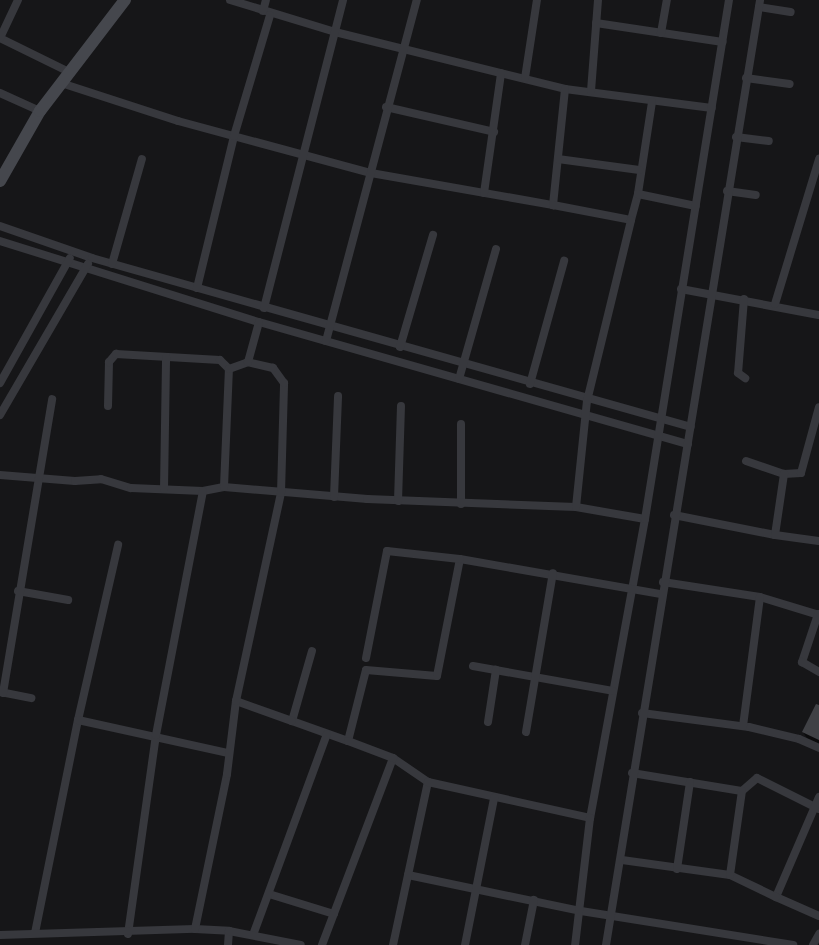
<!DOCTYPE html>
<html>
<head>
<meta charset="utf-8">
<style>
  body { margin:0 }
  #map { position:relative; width:819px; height:945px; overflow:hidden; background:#161618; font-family:"DejaVu Sans",sans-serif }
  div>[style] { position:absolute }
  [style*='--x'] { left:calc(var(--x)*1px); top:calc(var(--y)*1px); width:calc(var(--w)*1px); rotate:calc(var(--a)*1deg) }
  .shadow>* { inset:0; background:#0007 }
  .building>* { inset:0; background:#404145 }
  .street>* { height:8px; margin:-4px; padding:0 4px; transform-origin:4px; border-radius:4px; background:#37383d }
  .secondary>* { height:12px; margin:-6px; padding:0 6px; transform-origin:6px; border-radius:6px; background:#45474d }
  span { translate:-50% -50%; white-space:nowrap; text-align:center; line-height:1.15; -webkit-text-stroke:4.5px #111113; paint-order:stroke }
</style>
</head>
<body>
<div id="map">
  <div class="shadow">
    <i style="clip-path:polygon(819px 707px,819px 745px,808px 740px,803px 732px)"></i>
  </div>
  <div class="building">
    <i style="clip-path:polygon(816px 704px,819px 705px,819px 740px,802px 732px)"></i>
  </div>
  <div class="street">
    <i style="--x:230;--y:0;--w:110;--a:16.9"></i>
    <i style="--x:335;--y:32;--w:237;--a:13.9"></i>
    <i style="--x:565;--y:89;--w:148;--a:7.4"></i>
    <i style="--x:759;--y:7;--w:32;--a:9"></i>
    <i style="--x:263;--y:11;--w:11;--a:-75"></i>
    <i style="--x:596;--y:23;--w:128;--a:8.5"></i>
    <i style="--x:661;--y:33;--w:34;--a:-80"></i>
    <i style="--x:0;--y:38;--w:77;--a:26.2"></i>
    <i style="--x:0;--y:38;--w:42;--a:-64.7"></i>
    <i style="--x:525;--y:78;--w:79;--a:-81.3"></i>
    <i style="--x:746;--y:78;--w:44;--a:7.8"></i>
    <i style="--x:61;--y:83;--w:123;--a:18"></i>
    <i style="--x:178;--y:121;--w:200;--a:15.1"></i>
    <i style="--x:371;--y:173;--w:185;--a:10"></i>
    <i style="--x:565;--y:89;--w:117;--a:95.9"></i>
    <i style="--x:553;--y:205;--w:79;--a:10.9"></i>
    <i style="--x:631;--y:220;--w:27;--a:-75"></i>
    <i style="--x:591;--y:91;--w:91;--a:-85.6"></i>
    <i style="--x:0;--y:93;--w:44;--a:24.2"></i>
    <i style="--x:652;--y:102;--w:93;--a:98.7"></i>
    <i style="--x:638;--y:194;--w:59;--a:11.7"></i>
    <i style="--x:386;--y:107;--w:111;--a:13"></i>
    <i style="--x:736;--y:137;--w:33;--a:7"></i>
    <i style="--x:558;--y:159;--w:82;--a:7.7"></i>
    <i style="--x:727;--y:191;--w:29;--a:8"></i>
    <i style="--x:484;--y:193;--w:121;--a:-81.9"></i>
    <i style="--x:0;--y:226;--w:97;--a:19.2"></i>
    <i style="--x:92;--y:258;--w:622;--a:15.76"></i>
    <i style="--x:0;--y:241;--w:271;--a:17.4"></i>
    <i style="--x:259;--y:322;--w:446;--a:15.9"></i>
    <i style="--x:112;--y:264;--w:109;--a:-74.1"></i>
    <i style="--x:197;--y:288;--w:156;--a:-76.3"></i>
    <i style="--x:234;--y:136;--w:126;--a:-73.4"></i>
    <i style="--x:681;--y:289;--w:140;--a:10.7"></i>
    <i style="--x:744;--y:299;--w:74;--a:94.6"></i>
    <i style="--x:738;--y:373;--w:9;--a:36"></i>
    <i style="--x:775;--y:304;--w:152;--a:-73.1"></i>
    <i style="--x:264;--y:308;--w:318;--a:-75.6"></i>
    <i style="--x:326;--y:341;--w:353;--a:-75.1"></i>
    <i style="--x:400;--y:347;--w:117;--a:-73.6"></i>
    <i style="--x:459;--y:379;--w:135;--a:-74.1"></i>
    <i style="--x:0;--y:383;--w:143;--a:-60.8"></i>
    <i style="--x:530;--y:384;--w:128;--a:-74.5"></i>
    <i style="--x:108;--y:406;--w:44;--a:-88.7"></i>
    <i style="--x:109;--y:362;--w:11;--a:-49"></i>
    <i style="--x:116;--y:354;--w:104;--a:3.3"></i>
    <i style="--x:220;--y:360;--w:13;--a:45"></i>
    <i style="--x:0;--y:415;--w:175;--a:-59.8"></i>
    <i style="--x:461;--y:424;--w:80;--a:90"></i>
    <i style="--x:746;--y:461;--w:40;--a:18.9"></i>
    <i style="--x:784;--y:474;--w:17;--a:-3"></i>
    <i style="--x:801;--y:473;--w:68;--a:-74.7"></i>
    <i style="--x:0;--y:475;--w:75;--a:4.6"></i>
    <i style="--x:75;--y:481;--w:26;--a:-4"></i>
    <i style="--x:101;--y:479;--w:31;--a:17"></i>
    <i style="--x:131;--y:488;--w:72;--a:2.4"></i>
    <i style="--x:203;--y:491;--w:21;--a:-11"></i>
    <i style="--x:224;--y:487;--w:144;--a:4.8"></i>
    <i style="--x:367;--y:499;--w:209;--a:2.2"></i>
    <i style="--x:576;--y:507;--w:70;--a:9.9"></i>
    <i style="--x:645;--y:519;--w:304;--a:100.4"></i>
    <i style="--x:224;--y:487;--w:118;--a:-87.6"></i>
    <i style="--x:229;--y:369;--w:20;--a:-20"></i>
    <i style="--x:164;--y:489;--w:132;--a:-89.1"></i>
    <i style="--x:334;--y:497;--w:101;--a:-87.7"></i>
    <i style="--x:398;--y:501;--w:95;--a:-88.2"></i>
    <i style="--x:576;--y:507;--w:107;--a:-84.1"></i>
    <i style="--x:587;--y:401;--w:186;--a:-76.3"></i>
    <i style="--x:674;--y:515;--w:103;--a:11.2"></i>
    <i style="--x:775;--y:535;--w:62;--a:-81.6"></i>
    <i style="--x:645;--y:519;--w:526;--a:-80.81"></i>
    <i style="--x:775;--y:535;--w:44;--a:7.8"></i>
    <i style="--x:663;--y:582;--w:98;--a:8.8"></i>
    <i style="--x:760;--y:597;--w:62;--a:17"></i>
    <i style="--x:18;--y:591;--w:51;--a:10.2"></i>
    <i style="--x:818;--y:614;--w:51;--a:108.4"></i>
    <i style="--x:802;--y:662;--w:20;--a:30"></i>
    <i style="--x:312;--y:651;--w:73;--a:105.9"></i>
    <i style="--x:292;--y:721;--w:59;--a:19.7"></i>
    <i style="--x:348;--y:741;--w:73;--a:-75.8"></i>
    <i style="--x:366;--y:670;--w:71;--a:4.8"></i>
    <i style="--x:437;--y:676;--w:119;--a:-78.9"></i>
    <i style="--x:460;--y:559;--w:204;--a:9.9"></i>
    <i style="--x:366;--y:658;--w:109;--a:-78.9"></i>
    <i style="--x:387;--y:551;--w:73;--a:6.3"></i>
    <i style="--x:473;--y:666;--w:142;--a:10.1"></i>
    <i style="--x:0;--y:692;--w:32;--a:11"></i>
    <i style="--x:3;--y:693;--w:298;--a:-80.5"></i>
    <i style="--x:236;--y:701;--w:59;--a:19.7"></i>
    <i style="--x:642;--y:713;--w:108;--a:7.5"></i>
    <i style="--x:749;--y:727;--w:51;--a:13.5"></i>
    <i style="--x:799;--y:739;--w:22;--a:24"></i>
    <i style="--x:78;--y:720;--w:180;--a:-77.1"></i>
    <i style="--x:488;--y:722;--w:53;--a:-81.3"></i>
    <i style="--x:743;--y:726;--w:130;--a:-82.5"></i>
    <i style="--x:526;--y:732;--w:161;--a:-80.4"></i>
    <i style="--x:393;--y:758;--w:42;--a:34.4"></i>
    <i style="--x:632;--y:773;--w:111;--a:9.3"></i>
    <i style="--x:742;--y:791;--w:20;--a:-41"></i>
    <i style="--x:757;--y:778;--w:69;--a:26.6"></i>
    <i style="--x:819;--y:797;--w:109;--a:113.3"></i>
    <i style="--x:776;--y:897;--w:47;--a:23.8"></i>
    <i style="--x:622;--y:860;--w:109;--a:7.9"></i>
    <i style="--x:730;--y:875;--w:51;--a:25.6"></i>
    <i style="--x:677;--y:869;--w:88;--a:-81.5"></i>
    <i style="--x:408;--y:875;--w:177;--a:11.8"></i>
    <i style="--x:581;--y:911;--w:215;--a:9.1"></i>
    <i style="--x:730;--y:875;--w:85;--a:-81.9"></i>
    <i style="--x:269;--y:894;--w:68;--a:17.1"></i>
    <i style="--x:195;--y:929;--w:34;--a:3"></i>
    <i style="--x:35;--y:933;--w:217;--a:-78.6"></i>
    <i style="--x:78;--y:720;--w:154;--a:12.4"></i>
    <i style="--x:128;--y:934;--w:201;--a:-82"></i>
    <i style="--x:156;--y:735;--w:248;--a:-79.1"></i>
    <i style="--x:0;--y:935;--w:195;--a:-1.8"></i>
    <i style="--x:195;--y:929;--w:158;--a:-78.3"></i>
    <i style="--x:227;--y:774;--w:74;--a:-83"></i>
    <i style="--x:236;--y:701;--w:213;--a:-77.8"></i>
    <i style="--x:281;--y:493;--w:110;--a:-88.4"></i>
    <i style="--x:284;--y:383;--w:19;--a:-126"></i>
    <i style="--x:273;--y:368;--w:26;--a:-167"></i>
    <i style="--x:248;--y:362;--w:41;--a:-74.6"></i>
    <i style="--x:253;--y:935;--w:214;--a:-69.8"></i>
    <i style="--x:228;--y:945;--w:14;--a:-86"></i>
    <i style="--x:229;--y:931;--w:73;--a:11"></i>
    <i style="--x:322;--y:945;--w:200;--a:-69.2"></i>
    <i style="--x:393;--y:758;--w:48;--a:-159.3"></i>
    <i style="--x:393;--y:945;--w:167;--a:-77.9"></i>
    <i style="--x:428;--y:782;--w:166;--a:12.5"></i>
    <i style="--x:590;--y:818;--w:128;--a:96.7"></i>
    <i style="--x:465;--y:945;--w:150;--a:-78.8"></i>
    <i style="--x:525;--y:945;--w:46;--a:-78.7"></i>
    <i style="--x:606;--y:945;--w:957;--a:-80.74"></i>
    <i style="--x:813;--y:945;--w:13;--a:-61"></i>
  </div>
  <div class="secondary">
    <i style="--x:0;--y:181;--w:81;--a:-60.3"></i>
    <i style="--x:40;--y:111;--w:140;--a:-52.6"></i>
  </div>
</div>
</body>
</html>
